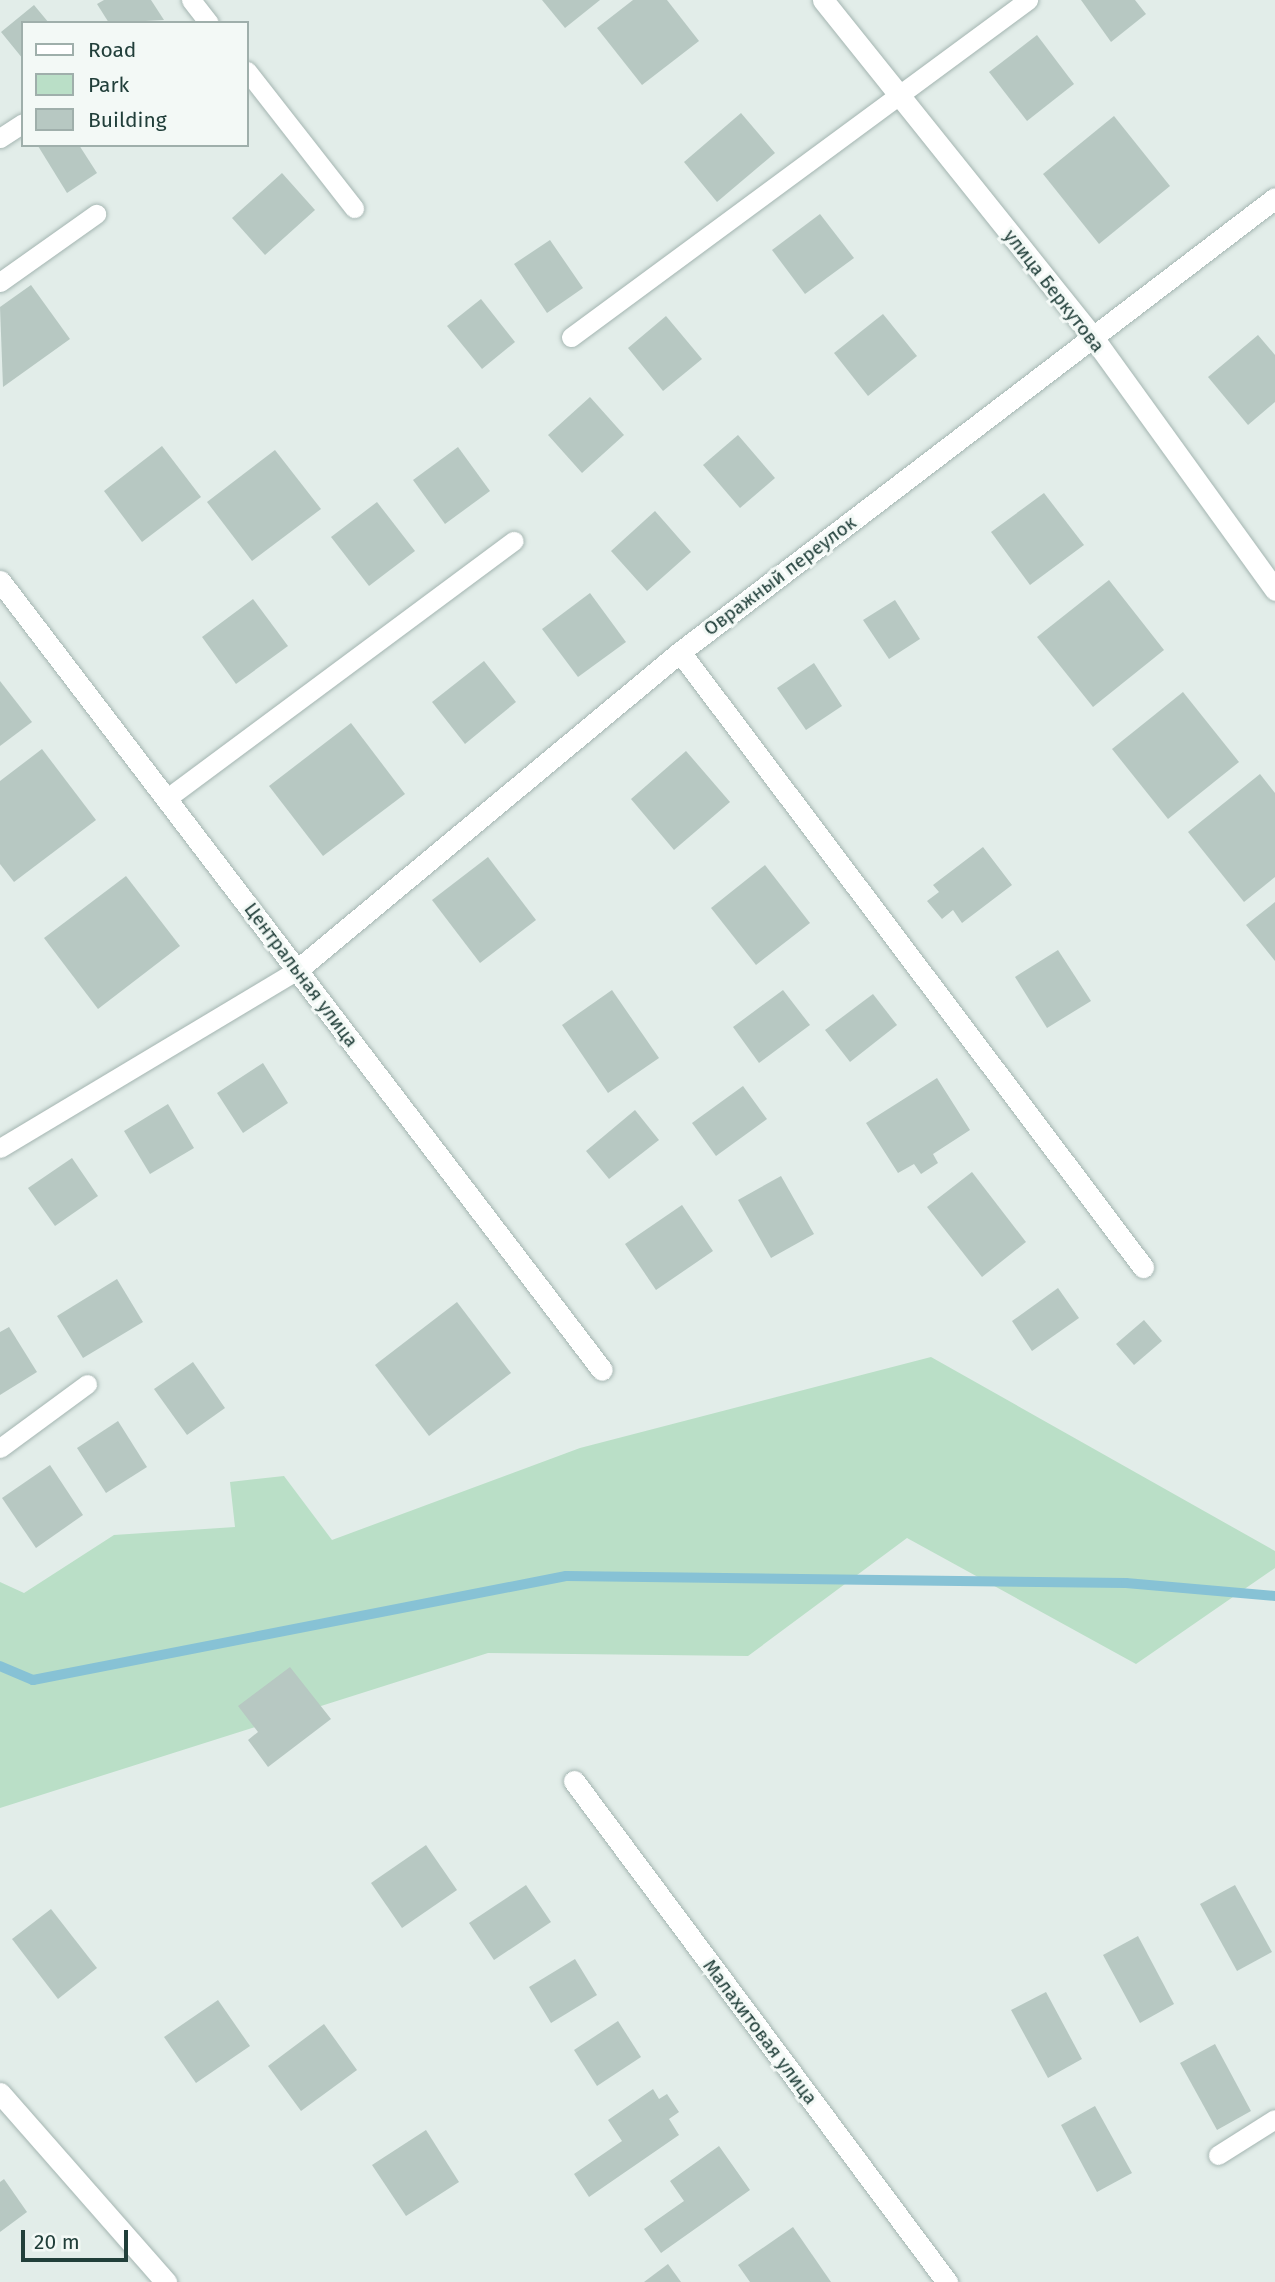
<!DOCTYPE html>
<html>
<head>
<meta charset="utf-8">
<style>
  body { margin:0 }
  #map { position:relative; width:1275px; height:2282px; overflow:hidden; background:#e2ede9; font-family:"Fira Sans",sans-serif }
  div>[style] { position:absolute }
  [style*='--x'] { left:calc(var(--x)*1px); top:calc(var(--y)*1px); width:calc(var(--w)*1px); rotate:calc(var(--a)*1deg) }
  .green>* { inset:0; background:#badfc7 }
  .stream>* { height:10px; margin:-5px; padding:0 5px; transform-origin:5px; border-radius:5px; background:#87c2d5 }
  .building>* { inset:0; background:#b7c8c2 }
  .roads { filter:drop-shadow(0 0 2px #a4b5b1) drop-shadow(0 0 2px #a4b5b1) }
  .lane>* { height:19px; margin:-9.5px; padding:0 9.5px; transform-origin:9.5px; border-radius:9.5px; background:#fff }
  .street>* { height:21px; margin:-10.5px; padding:0 10.5px; transform-origin:10.5px; border-radius:10.5px; background:#fff }
  span { translate:-50% -50%; white-space:nowrap; text-align:center; line-height:1.15; -webkit-text-stroke:6px #f3f9f6; paint-order:stroke }
  .street-label { font-size:19px; color:#213f3a }
  .legend { position:absolute; left:21px; top:21px; width:228px; height:126px; box-sizing:border-box; background:#f3f9f6; border:2px solid #9fafab; margin:0; padding:9px 12px; list-style:none; font-size:21px; color:#213f3a }
  .legend li { display:flex; align-items:center; gap:14px; height:35px }
  .legend b { width:35px; border:2px solid #9fafab }
  .scale { position:absolute; left:21px; top:2230px; width:107px; height:32px; box-sizing:border-box; border:4px solid #213f3a; border-top:0; padding-left:9px; font-size:21px; line-height:24px; white-space:nowrap; color:#213f3a; -webkit-text-stroke:5px #f3f9f6; paint-order:stroke }
</style>
</head>
<body>
<div id="map">
  <div class="green">
    <i style="clip-path:polygon(931px 1357px,1275px 1551px,1275px 1568px,1136px 1664px,907px 1538px,748px 1656px,488px 1653px,0 1808px,0 1582px,24px 1593px,114px 1535px,235px 1527px,230px 1482px,284px 1476px,332px 1540px,580px 1448px)"></i>
  </div>
  <div class="stream">
    <i style="--x:0;--y:1666;--w:36;--a:23"></i>
    <i style="--x:33;--y:1680;--w:543;--a:-11.04"></i>
    <i style="--x:566;--y:1576;--w:560;--a:0.72"></i>
    <i style="--x:1126;--y:1583;--w:150;--a:5"></i>
  </div>
  <div class="building">
    <i style="clip-path:polygon(104px 0,151px 0,164px 20px,109px 23px,97px 4px)"></i>
    <i style="clip-path:polygon(542px 0,600px 0,565px 28px)"></i>
    <i style="clip-path:polygon(633px 0,667px 0,699px 41px,642px 85px,597px 28px)"></i>
    <i style="clip-path:polygon(1081px 0,1135px 0,1146px 14px,1111px 42px)"></i>
    <i style="clip-path:polygon(34px 5px,49px 23px,23px 23px,23px 59px,1px 32px)"></i>
    <i style="clip-path:polygon(1037px 35px,1074px 84px,1027px 121px,989px 72px)"></i>
    <i style="clip-path:polygon(741px 113px,775px 153px,717px 202px,684px 162px)"></i>
    <i style="clip-path:polygon(1114px 116px,1170px 186px,1099px 244px,1043px 174px)"></i>
    <i style="clip-path:polygon(79px 145px,97px 173px,67px 193px,38px 146px)"></i>
    <i style="clip-path:polygon(282px 173px,315px 210px,265px 255px,232px 218px)"></i>
    <i style="clip-path:polygon(820px 214px,854px 258px,805px 294px,772px 250px)"></i>
    <i style="clip-path:polygon(550px 240px,583px 288px,547px 313px,514px 264px)"></i>
    <i style="clip-path:polygon(31px 285px,70px 339px,3px 387px,0 307px)"></i>
    <i style="clip-path:polygon(481px 299px,515px 342px,482px 369px,447px 326px)"></i>
    <i style="clip-path:polygon(883px 314px,917px 356px,868px 396px,834px 353px)"></i>
    <i style="clip-path:polygon(666px 316px,702px 359px,663px 391px,628px 348px)"></i>
    <i style="clip-path:polygon(1258px 335px,1275px 355px,1275px 402px,1248px 425px,1208px 377px)"></i>
    <i style="clip-path:polygon(590px 397px,624px 435px,582px 473px,548px 435px)"></i>
    <i style="clip-path:polygon(738px 435px,775px 478px,740px 508px,703px 465px)"></i>
    <i style="clip-path:polygon(162px 446px,201px 497px,142px 542px,104px 491px)"></i>
    <i style="clip-path:polygon(458px 447px,490px 491px,445px 524px,413px 480px)"></i>
    <i style="clip-path:polygon(275px 450px,321px 509px,252px 561px,207px 502px)"></i>
    <i style="clip-path:polygon(1044px 493px,1084px 545px,1030px 585px,991px 532px)"></i>
    <i style="clip-path:polygon(377px 502px,415px 551px,369px 586px,331px 537px)"></i>
    <i style="clip-path:polygon(655px 511px,691px 552px,647px 591px,611px 551px)"></i>
    <i style="clip-path:polygon(1109px 580px,1164px 650px,1093px 707px,1037px 637px)"></i>
    <i style="clip-path:polygon(590px 593px,626px 642px,578px 677px,542px 629px)"></i>
    <i style="clip-path:polygon(253px 599px,288px 646px,236px 684px,202px 637px)"></i>
    <i style="clip-path:polygon(895px 600px,920px 639px,889px 659px,863px 620px)"></i>
    <i style="clip-path:polygon(484px 661px,516px 702px,465px 744px,432px 702px)"></i>
    <i style="clip-path:polygon(814px 663px,842px 706px,806px 730px,777px 688px)"></i>
    <i style="clip-path:polygon(0 681px,32px 722px,0 746px)"></i>
    <i style="clip-path:polygon(1183px 692px,1239px 762px,1168px 819px,1112px 749px)"></i>
    <i style="clip-path:polygon(351px 723px,405px 794px,323px 856px,269px 786px)"></i>
    <i style="clip-path:polygon(42px 749px,96px 820px,14px 882px,0 864px,0 781px)"></i>
    <i style="clip-path:polygon(686px 751px,730px 802px,674px 850px,631px 799px)"></i>
    <i style="clip-path:polygon(1260px 774px,1275px 793px,1275px 877px,1244px 902px,1188px 832px)"></i>
    <i style="clip-path:polygon(983px 847px,1012px 885px,962px 923px,953px 910px,942px 919px,927px 901px,939px 892px,933px 885px)"></i>
    <i style="clip-path:polygon(488px 857px,536px 920px,480px 963px,432px 900px)"></i>
    <i style="clip-path:polygon(765px 865px,810px 923px,756px 965px,711px 908px)"></i>
    <i style="clip-path:polygon(126px 876px,180px 946px,98px 1009px,44px 938px)"></i>
    <i style="clip-path:polygon(1275px 902px,1275px 961px,1246px 925px)"></i>
    <i style="clip-path:polygon(1058px 950px,1091px 1001px,1047px 1028px,1015px 977px)"></i>
    <i style="clip-path:polygon(612px 990px,659px 1058px,608px 1093px,562px 1025px)"></i>
    <i style="clip-path:polygon(783px 990px,810px 1025px,759px 1063px,733px 1027px)"></i>
    <i style="clip-path:polygon(873px 994px,897px 1025px,850px 1062px,825px 1030px)"></i>
    <i style="clip-path:polygon(263px 1063px,288px 1103px,243px 1133px,217px 1093px)"></i>
    <i style="clip-path:polygon(937px 1078px,970px 1130px,933px 1154px,938px 1163px,921px 1174px,914px 1164px,898px 1173px,866px 1123px)"></i>
    <i style="clip-path:polygon(743px 1086px,767px 1119px,716px 1156px,692px 1123px)"></i>
    <i style="clip-path:polygon(168px 1104px,194px 1148px,150px 1174px,124px 1131px)"></i>
    <i style="clip-path:polygon(635px 1110px,659px 1140px,609px 1179px,586px 1151px)"></i>
    <i style="clip-path:polygon(72px 1158px,98px 1196px,55px 1226px,28px 1188px)"></i>
    <i style="clip-path:polygon(972px 1172px,1026px 1242px,982px 1277px,927px 1207px)"></i>
    <i style="clip-path:polygon(781px 1176px,814px 1234px,771px 1258px,738px 1200px)"></i>
    <i style="clip-path:polygon(682px 1205px,713px 1251px,656px 1290px,625px 1244px)"></i>
    <i style="clip-path:polygon(117px 1279px,143px 1322px,83px 1358px,57px 1316px)"></i>
    <i style="clip-path:polygon(1058px 1288px,1079px 1318px,1032px 1351px,1012px 1321px)"></i>
    <i style="clip-path:polygon(457px 1302px,511px 1373px,429px 1436px,375px 1365px)"></i>
    <i style="clip-path:polygon(1144px 1320px,1162px 1341px,1134px 1365px,1116px 1344px)"></i>
    <i style="clip-path:polygon(9px 1327px,37px 1372px,0 1395px,0 1332px)"></i>
    <i style="clip-path:polygon(193px 1362px,225px 1408px,187px 1435px,154px 1389px)"></i>
    <i style="clip-path:polygon(118px 1421px,147px 1467px,106px 1493px,77px 1448px)"></i>
    <i style="clip-path:polygon(50px 1465px,83px 1515px,36px 1548px,2px 1498px)"></i>
    <i style="clip-path:polygon(290px 1667px,331px 1719px,268px 1767px,248px 1740px,258px 1732px,238px 1706px)"></i>
    <i style="clip-path:polygon(426px 1845px,457px 1890px,402px 1928px,371px 1883px)"></i>
    <i style="clip-path:polygon(526px 1885px,551px 1922px,494px 1960px,469px 1923px)"></i>
    <i style="clip-path:polygon(1235px 1885px,1272px 1952px,1237px 1971px,1200px 1904px)"></i>
    <i style="clip-path:polygon(51px 1909px,97px 1968px,58px 1999px,12px 1939px)"></i>
    <i style="clip-path:polygon(1138px 1936px,1174px 2004px,1140px 2023px,1103px 1955px)"></i>
    <i style="clip-path:polygon(575px 1959px,597px 1995px,551px 2023px,529px 1987px)"></i>
    <i style="clip-path:polygon(1046px 1992px,1082px 2059px,1048px 2078px,1011px 2010px)"></i>
    <i style="clip-path:polygon(218px 2000px,250px 2046px,196px 2083px,164px 2037px)"></i>
    <i style="clip-path:polygon(618px 2021px,641px 2057px,597px 2086px,574px 2050px)"></i>
    <i style="clip-path:polygon(324px 2024px,357px 2070px,301px 2111px,268px 2066px)"></i>
    <i style="clip-path:polygon(1215px 2044px,1251px 2111px,1217px 2130px,1180px 2063px)"></i>
    <i style="clip-path:polygon(653px 2089px,659px 2099px,667px 2094px,679px 2112px,669px 2119px,679px 2135px,589px 2197px,574px 2174px,622px 2141px,608px 2120px)"></i>
    <i style="clip-path:polygon(1095px 2106px,1132px 2173px,1097px 2192px,1061px 2125px)"></i>
    <i style="clip-path:polygon(426px 2130px,459px 2182px,406px 2216px,372px 2165px)"></i>
    <i style="clip-path:polygon(719px 2146px,750px 2190px,661px 2253px,644px 2229px,684px 2201px,670px 2181px)"></i>
    <i style="clip-path:polygon(4px 2179px,27px 2212px,0 2232px,0 2182px)"></i>
    <i style="clip-path:polygon(793px 2227px,831px 2282px,750px 2282px,738px 2265px)"></i>
    <i style="clip-path:polygon(668px 2264px,681px 2282px,644px 2282px)"></i>
  </div>
  <div class="roads">
    <div class="lane">
      <i style="--x:191;--y:0;--w:29;--a:52"></i>
      <i style="--x:247;--y:71;--w:174;--a:52"></i>
      <i style="--x:0;--y:138;--w:27;--a:-33"></i>
      <i style="--x:0;--y:282;--w:118;--a:-35.3"></i>
      <i style="--x:571;--y:337;--w:568;--a:-36.41"></i>
      <i style="--x:166;--y:799;--w:433;--a:-36.6"></i>
      <i style="--x:0;--y:1148;--w:346;--a:-30.9"></i>
      <i style="--x:0;--y:1448;--w:108;--a:-36.3"></i>
      <i style="--x:1218;--y:2155;--w:67;--a:-32.3"></i>
    </div>
    <div class="street">
      <i style="--x:823;--y:0;--w:430;--a:51.3"></i>
      <i style="--x:1092;--y:336;--w:313;--a:54.2"></i>
      <i style="--x:0;--y:581;--w:992;--a:52.66"></i>
      <i style="--x:680;--y:652;--w:770;--a:53.03"></i>
      <i style="--x:297;--y:970;--w:498;--a:-39.7"></i>
      <i style="--x:680;--y:652;--w:748;--a:-37.34"></i>
      <i style="--x:574;--y:1781;--w:625;--a:53.33"></i>
      <i style="--x:0;--y:2093;--w:252;--a:48.7"></i>
    </div>
  </div>
  <div class="street-label">
    <span style="left:1054px;top:291px;rotate:52deg">улица Беркутова</span>
    <span style="left:780px;top:576px;rotate:-37deg">Овражный переулок</span>
    <span style="left:301px;top:975px;rotate:53deg">Центральная улица</span>
    <span style="left:760px;top:2032px;rotate:53deg">Малахитовая улица</span>
  </div>
  <ul class="legend">
  <li><b style="height:9px;background:#fff"></b>Road</li>
  <li><b style="height:19px;background:#badfc7"></b>Park</li>
  <li><b style="height:19px;background:#b7c8c2"></b>Building</li>
  </ul>
  <div class="scale">20 m</div>
</div>
</body>
</html>
